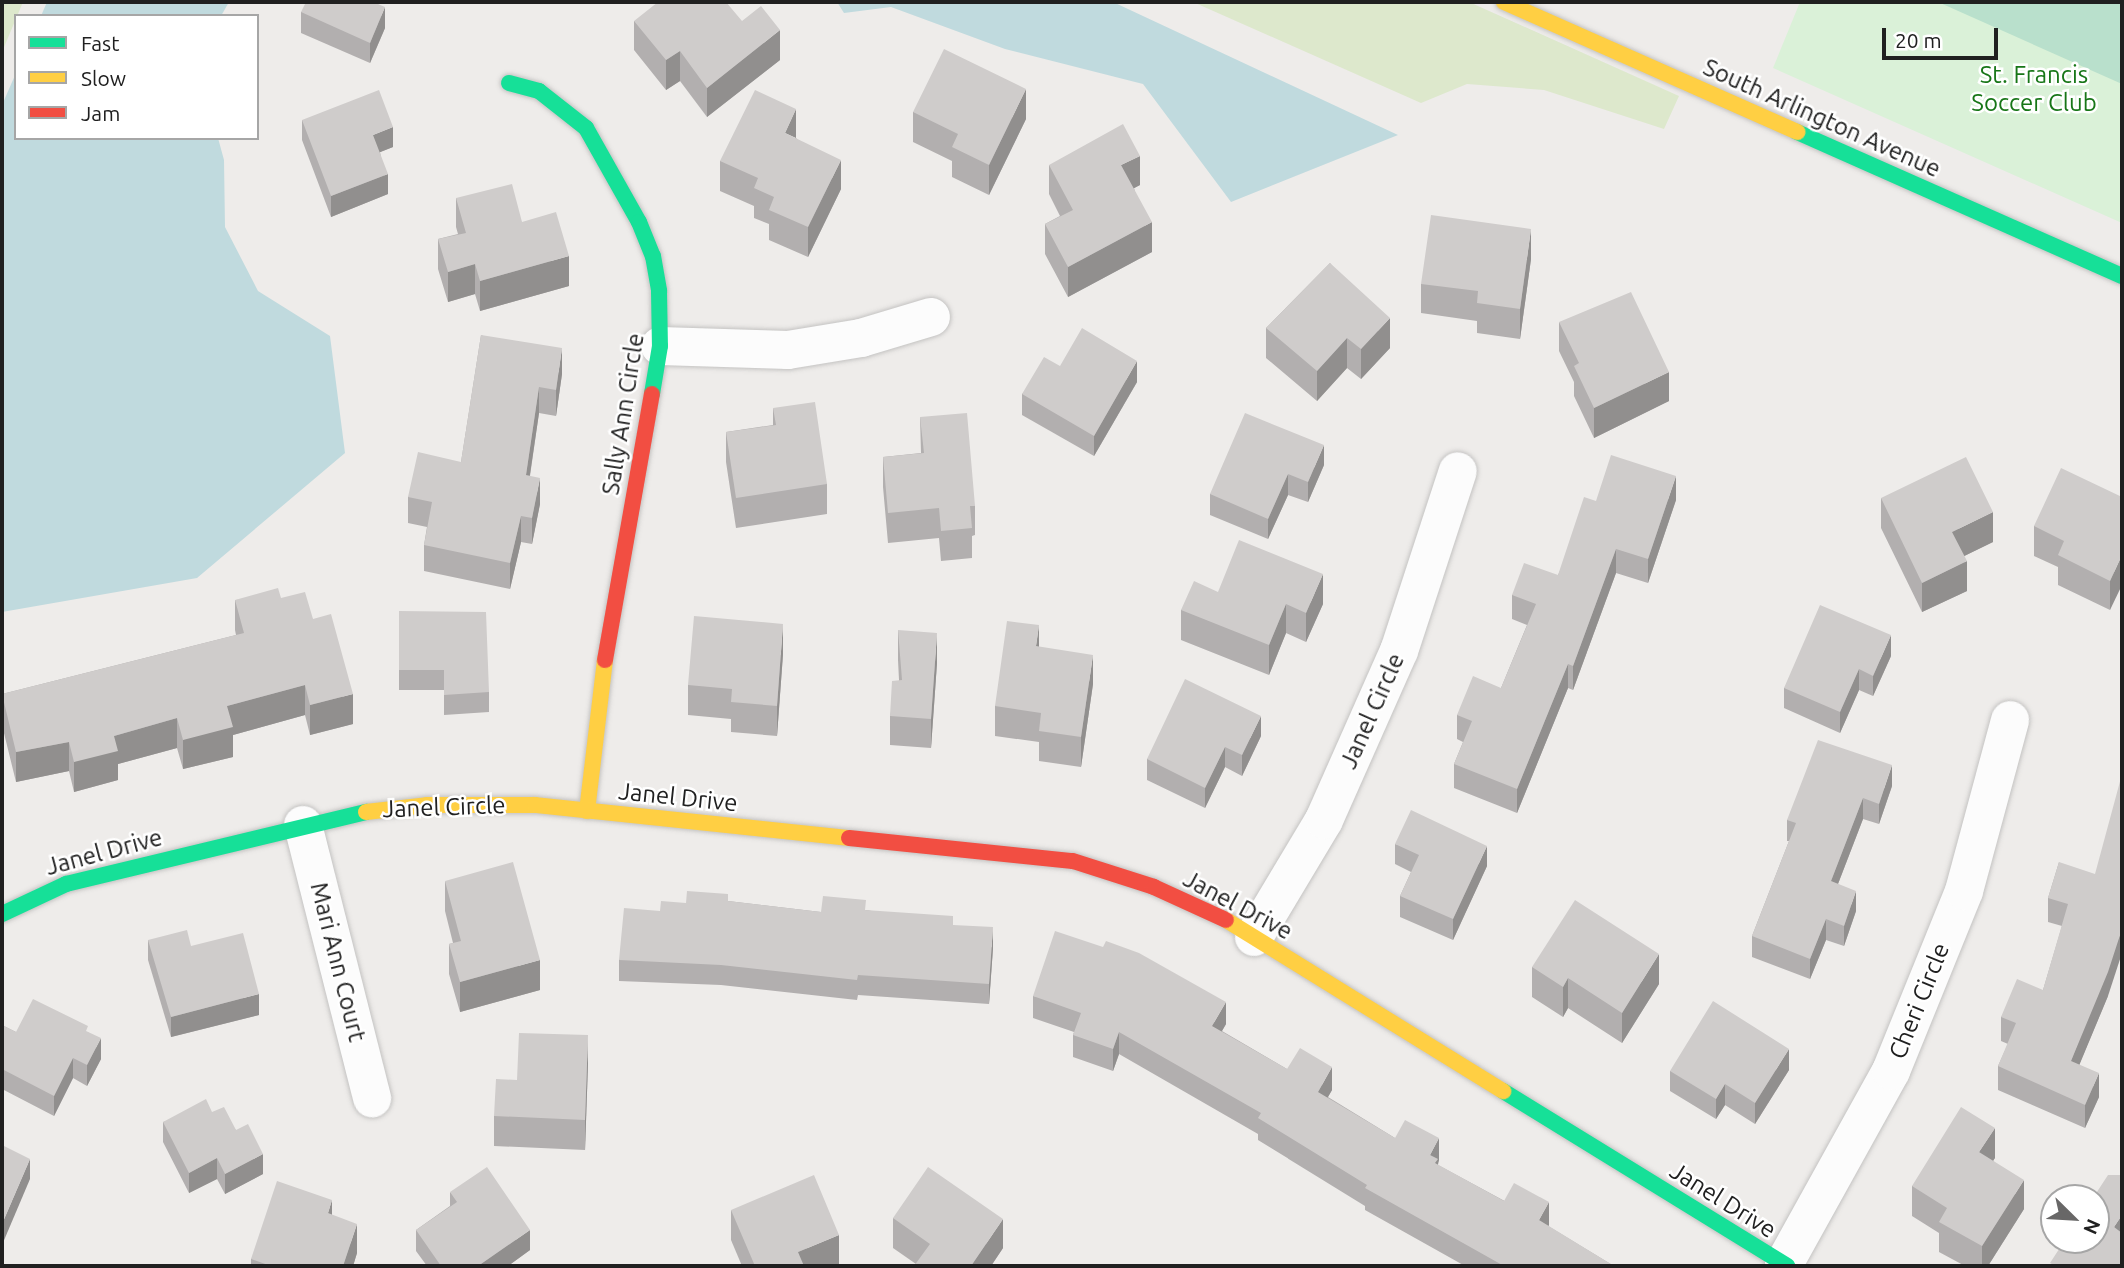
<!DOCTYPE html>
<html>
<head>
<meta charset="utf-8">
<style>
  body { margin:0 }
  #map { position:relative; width:2124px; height:1268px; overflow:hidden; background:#eeecea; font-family:Ubuntu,sans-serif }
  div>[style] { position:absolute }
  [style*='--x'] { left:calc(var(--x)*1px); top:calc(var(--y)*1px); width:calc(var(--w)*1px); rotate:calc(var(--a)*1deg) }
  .grass>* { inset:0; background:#dde8cc }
  .park>* { inset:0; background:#daf1d8 }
  .pitch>* { inset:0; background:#b9e0cc }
  .water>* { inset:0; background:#c0dade }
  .roads { filter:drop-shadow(0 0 2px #c4c3c2) drop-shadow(0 0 2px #c4c3c2) }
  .street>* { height:38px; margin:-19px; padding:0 19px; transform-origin:19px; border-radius:19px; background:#fcfcfc }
  .fast>* { height:16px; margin:-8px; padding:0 8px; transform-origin:8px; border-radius:8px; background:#16e098 }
  .slow>* { height:16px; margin:-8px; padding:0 8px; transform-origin:8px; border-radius:8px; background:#ffcf43 }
  .jam>* { height:16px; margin:-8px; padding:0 8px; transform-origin:8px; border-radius:8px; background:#f24e42 }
  .wall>* { inset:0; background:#b2afaf }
  .shaded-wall>* { inset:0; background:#918f8e }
  .building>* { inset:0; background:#cfcccb }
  span { translate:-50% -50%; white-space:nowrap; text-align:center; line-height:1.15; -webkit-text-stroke:5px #fff; paint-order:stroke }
  .park-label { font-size:24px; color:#177617 }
  .street-label { font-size:24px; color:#202020 }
  .frame { position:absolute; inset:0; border:4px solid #202020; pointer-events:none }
  .legend { position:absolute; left:14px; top:14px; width:245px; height:126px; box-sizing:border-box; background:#fff; border:2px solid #a6a6a6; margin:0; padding:9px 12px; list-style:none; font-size:21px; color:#202020 }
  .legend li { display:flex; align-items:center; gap:14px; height:35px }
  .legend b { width:35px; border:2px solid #a6a6a6 }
  .north { position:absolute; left:2040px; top:1184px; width:70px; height:70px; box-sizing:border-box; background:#fff; border:2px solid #a6a6a6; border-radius:50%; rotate:114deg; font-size:19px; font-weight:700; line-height:28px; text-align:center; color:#202020 }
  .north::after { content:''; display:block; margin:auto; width:24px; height:32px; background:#686767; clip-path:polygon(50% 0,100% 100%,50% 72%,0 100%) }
  .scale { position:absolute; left:1882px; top:28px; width:116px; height:32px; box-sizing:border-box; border:4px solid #202020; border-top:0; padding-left:9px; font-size:21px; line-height:24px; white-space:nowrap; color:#202020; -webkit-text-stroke:5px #fff; paint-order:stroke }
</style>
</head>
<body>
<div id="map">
  <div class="grass">
    <i style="clip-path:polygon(2px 2px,23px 2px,2px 52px)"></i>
    <i style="clip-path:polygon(1193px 2px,1469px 2px,1679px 96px,1664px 129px,1544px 90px,1467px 84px,1421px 103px)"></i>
  </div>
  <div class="park">
    <i style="clip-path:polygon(1800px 2px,2122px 2px,2122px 223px,1773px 68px)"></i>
  </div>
  <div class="pitch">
    <i style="clip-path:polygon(1938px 2px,2122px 2px,2122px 84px)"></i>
  </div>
  <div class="water">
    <i style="clip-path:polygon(47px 2px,229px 2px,221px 16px,41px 16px)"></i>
    <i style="clip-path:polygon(837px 2px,1113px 2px,1398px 135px,1231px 202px,1143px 84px,1005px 49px,891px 7px,844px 13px)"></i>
    <i style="clip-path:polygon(16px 73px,16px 138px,218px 138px,224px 160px,225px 227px,258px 291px,330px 336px,345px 453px,197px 578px,2px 612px,2px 105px)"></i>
  </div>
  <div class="roads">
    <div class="street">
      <i style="--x:660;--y:346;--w:128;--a:1.8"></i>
      <i style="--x:788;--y:350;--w:74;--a:-9.3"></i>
      <i style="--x:861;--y:338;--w:73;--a:-16.7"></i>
      <i style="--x:303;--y:825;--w:282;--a:75.8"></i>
      <i style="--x:1254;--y:937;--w:136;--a:-59.1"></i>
      <i style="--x:1324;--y:820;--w:185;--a:-66.1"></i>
      <i style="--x:1399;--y:651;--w:189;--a:-71.9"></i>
      <i style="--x:1784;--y:1264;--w:221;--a:-61"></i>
      <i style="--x:1891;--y:1071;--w:194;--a:-67.9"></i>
      <i style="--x:1964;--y:891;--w:177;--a:-74.9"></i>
    </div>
    <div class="fast">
      <i style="--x:509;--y:83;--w:31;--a:15"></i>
      <i style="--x:539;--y:91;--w:60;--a:38.2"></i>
      <i style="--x:586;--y:128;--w:108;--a:60.6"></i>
      <i style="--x:639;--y:222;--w:37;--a:68"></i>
      <i style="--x:653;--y:256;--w:36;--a:80"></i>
      <i style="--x:659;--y:291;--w:55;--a:89"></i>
      <i style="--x:660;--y:346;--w:49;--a:99.5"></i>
      <i style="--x:1797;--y:132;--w:355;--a:23.9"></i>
      <i style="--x:2;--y:914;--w:71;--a:-25.1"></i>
      <i style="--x:66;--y:884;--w:309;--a:-13.5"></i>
      <i style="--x:1503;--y:1091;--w:334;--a:31.6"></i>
    </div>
    <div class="slow">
      <i style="--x:1504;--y:2;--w:321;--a:23.9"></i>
      <i style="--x:587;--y:811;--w:152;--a:-83.2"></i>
      <i style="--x:366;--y:812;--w:61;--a:-6.5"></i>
      <i style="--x:427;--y:805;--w:108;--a:0"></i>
      <i style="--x:535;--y:805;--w:316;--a:6"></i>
      <i style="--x:1226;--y:920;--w:326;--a:31.7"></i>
    </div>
    <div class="jam">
      <i style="--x:605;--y:660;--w:270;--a:-80"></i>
      <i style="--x:849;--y:838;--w:225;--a:5.9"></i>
      <i style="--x:1073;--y:861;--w:85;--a:17.8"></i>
      <i style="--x:1154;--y:887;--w:79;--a:24.6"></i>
    </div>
  </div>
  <div class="wall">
    <i style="clip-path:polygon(378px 4px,385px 28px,370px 63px,301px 33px,301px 12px)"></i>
    <i style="clip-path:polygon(634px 21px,742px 21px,780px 60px,707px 117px,680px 81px,666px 90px,634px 50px)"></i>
    <i style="clip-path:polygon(913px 112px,1026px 119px,989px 195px,952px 177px,952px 161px,913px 142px)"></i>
    <i style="clip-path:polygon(302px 120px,393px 147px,380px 152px,388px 194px,331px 217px,302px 140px)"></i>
    <i style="clip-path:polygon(796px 138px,841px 189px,808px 257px,769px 240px,769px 224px,754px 218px,754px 206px,720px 191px,720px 161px)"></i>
    <i style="clip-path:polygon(1049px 165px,1140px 185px,1134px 188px,1152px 252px,1068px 297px,1045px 254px,1045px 224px,1060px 216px,1049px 194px)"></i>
    <i style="clip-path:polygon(456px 198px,522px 222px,569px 286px,480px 311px,475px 294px,448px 302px,438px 269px,438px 239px,458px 234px,456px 227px)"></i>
    <i style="clip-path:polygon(1531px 259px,1520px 339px,1477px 333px,1477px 321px,1421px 313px,1421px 284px)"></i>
    <i style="clip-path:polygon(1330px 263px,1390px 348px,1361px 379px,1347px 368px,1317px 401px,1266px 358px,1266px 328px)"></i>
    <i style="clip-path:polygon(1559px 322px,1669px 401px,1594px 438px,1574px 396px,1574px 382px,1559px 351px)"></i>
    <i style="clip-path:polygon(481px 335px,562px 374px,556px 416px,539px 413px,530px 476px,540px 504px,532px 544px,521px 542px,510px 589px,424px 571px,424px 545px,427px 527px,408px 523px,408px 497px,461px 462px)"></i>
    <i style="clip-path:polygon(1060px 366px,1137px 382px,1094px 456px,1022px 415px,1022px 394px)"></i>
    <i style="clip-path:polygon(773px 408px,827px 484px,827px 514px,736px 528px,726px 462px,726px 432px,773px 425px)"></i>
    <i style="clip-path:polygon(920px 417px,975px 506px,975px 535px,972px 536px,972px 558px,941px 561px,939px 538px,888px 543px,883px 487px,883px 457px,921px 453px)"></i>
    <i style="clip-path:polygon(1324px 465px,1308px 502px,1288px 495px,1268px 539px,1210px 515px,1210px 494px)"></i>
    <i style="clip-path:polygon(2122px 497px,2110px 610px,2058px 585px,2058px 567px,2034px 556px,2034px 526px)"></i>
    <i style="clip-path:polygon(1881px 498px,1993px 542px,1964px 556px,1967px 591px,1922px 612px,1881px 528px)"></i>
    <i style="clip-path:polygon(1676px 500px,1648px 583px,1616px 573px,1573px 690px,1568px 688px,1517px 813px,1454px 788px,1454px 764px,1463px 742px,1457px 739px,1457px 715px,1501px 688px,1527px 625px,1512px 619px,1512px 595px,1558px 575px,1596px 501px)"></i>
    <i style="clip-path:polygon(1218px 592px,1323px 604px,1306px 642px,1286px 633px,1269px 675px,1181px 640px,1181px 610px)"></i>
    <i style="clip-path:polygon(281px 598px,313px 619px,353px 724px,310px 735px,305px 715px,233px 735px,233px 757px,183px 769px,177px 748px,118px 764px,118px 780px,74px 792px,69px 771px,16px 782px,2px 725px,2px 694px,236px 635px,235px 630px,235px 600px)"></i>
    <i style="clip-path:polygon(399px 611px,489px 692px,489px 712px,444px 715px,444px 690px,399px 690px)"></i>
    <i style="clip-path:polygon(898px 630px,937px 663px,931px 748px,890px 745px,890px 716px,899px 680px,898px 660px)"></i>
    <i style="clip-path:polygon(1039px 647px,1093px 684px,1081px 767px,1039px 761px,1039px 742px,995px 736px,995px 706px)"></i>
    <i style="clip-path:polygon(783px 654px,777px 736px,731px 732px,731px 719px,688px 715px,688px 685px)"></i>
    <i style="clip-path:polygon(1891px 656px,1873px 696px,1859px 690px,1840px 733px,1784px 708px,1784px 688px)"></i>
    <i style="clip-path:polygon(1261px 736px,1242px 776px,1225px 767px,1205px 808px,1147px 780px,1147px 759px)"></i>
    <i style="clip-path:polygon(1892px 786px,1879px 824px,1863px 819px,1838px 884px,1856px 911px,1844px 946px,1826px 940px,1810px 979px,1752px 957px,1752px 936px,1789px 841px,1787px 841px,1787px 820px)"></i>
    <i style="clip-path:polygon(1395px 844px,1487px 866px,1453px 940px,1400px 917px,1400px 896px,1411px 872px,1395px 864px)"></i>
    <i style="clip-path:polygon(2059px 862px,2108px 996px,2079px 1065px,2099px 1097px,2085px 1128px,1998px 1090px,1998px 1066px,2008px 1044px,2001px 1041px,2001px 1017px,2043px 990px,2062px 926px,2048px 922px,2048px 898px)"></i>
    <i style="clip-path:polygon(445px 881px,540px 990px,460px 1012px,449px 974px,449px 944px,453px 943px,445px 911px)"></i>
    <i style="clip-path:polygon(728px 901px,821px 912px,866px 910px,953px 925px,993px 948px,989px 1004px,858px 995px,857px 1000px,721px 985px,619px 981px,619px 960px,660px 911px,686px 903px)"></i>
    <i style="clip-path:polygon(148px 940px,191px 946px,259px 1015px,171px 1037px,148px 960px)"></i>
    <i style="clip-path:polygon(1532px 967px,1659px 984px,1622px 1043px,1568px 1008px,1563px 1017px,1532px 997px)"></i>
    <i style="clip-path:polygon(1033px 996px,1226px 1024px,1222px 1031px,1287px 1069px,1332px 1090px,1328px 1097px,1395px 1138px,1439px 1160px,1438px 1165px,1549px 1225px,1548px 1226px,1614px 1266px,1465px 1266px,1365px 1210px,1365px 1206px,1258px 1140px,1258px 1134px,1119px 1054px,1113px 1071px,1073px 1057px,1073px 1035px,1074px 1032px,1033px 1018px)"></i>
    <i style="clip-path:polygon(2px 1025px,16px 1032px,88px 1032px,101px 1059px,87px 1086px,73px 1078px,54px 1116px,2px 1089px)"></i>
    <i style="clip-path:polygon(588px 1064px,585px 1150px,494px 1146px,494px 1116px,517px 1080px)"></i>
    <i style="clip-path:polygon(1789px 1070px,1755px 1124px,1725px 1105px,1716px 1119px,1670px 1091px,1670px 1071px)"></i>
    <i style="clip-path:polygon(212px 1112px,236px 1130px,263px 1174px,225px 1194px,217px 1179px,189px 1193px,163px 1142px,163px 1122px)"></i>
    <i style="clip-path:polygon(1995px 1158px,1993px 1160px,2024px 1209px,1988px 1266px,1965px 1266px,1939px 1252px,1939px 1233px,1912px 1216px,1912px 1186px)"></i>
    <i style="clip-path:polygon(450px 1192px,530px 1250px,508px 1266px,427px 1266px,416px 1251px,416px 1230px,450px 1206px)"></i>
    <i style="clip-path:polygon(731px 1210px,839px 1265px,835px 1266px,742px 1266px,731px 1240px)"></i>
    <i style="clip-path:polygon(332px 1215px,357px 1253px,353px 1266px,251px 1266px,251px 1259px)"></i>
    <i style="clip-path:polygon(893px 1218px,1003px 1248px,991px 1266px,914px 1266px,916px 1264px,893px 1248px)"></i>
  </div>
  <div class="shaded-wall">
    <i style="clip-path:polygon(385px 7px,385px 28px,370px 63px,370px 43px)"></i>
    <i style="clip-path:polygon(780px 30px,780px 60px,707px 117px,707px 88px)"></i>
    <i style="clip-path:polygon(680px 51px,680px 81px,666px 90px,666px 60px)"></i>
    <i style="clip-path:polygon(1026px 89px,1026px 119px,989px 195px,989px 165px)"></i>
    <i style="clip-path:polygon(796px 109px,796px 138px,785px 133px)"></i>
    <i style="clip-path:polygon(393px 127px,393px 147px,373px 155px,373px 135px)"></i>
    <i style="clip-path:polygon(1140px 156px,1140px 185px,1121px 195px,1121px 165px)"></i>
    <i style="clip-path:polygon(841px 160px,841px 189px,808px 257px,808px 227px)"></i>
    <i style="clip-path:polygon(388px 174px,388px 194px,331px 217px,331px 196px)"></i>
    <i style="clip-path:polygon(1152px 222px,1152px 252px,1068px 297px,1068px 267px)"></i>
    <i style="clip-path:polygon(1531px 229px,1531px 259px,1520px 339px,1520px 309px)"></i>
    <i style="clip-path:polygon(569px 256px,569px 286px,480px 311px,480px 281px)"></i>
    <i style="clip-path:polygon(475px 264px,475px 294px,448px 302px,448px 272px)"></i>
    <i style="clip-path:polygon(1390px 318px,1390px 348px,1361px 379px,1361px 349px)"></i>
    <i style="clip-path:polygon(1347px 338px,1347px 368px,1317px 401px,1317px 371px)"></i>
    <i style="clip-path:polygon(562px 348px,562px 374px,556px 416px,556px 390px)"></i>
    <i style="clip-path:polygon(1137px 361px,1137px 382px,1094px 456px,1094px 436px)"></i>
    <i style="clip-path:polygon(1669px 372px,1669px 401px,1594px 438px,1594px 408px)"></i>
    <i style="clip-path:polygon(539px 387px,539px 413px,526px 501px,526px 475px)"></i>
    <i style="clip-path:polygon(1324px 445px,1324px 465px,1308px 502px,1308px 482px)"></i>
    <i style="clip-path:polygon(1288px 474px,1288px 495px,1268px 539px,1268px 519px)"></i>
    <i style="clip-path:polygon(1676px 476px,1676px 500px,1648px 583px,1648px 559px)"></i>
    <i style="clip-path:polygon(540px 478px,540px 504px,532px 544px,532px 518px)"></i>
    <i style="clip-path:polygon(1993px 512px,1993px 542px,1952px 562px,1952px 532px)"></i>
    <i style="clip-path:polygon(521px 516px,521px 542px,510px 589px,510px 563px)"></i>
    <i style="clip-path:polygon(1616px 549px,1616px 573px,1573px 690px,1573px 666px)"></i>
    <i style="clip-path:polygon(2122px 555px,2122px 585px,2110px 610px,2110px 581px)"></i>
    <i style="clip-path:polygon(1967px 561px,1967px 591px,1922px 612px,1922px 583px)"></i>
    <i style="clip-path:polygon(1323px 574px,1323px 604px,1306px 642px,1306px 613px)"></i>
    <i style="clip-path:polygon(1286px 604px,1286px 633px,1269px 675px,1269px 645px)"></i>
    <i style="clip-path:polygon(783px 624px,783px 654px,777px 736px,777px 706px)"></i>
    <i style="clip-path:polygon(1039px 625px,1039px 655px,1036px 646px)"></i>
    <i style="clip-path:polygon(937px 633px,937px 663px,931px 748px,931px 719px)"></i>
    <i style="clip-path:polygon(1891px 635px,1891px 656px,1873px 696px,1873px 676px)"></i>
    <i style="clip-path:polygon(1093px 655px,1093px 684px,1081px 767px,1081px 737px)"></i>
    <i style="clip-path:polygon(1568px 664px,1568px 688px,1517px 813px,1517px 789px)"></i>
    <i style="clip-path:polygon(1859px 669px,1859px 690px,1840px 733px,1840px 712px)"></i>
    <i style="clip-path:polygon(305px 685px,305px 715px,233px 735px,233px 757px,183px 769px,183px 740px,227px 706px)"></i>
    <i style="clip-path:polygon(353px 694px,353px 724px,310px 735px,310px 705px)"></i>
    <i style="clip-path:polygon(1261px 716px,1261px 736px,1242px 776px,1242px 755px)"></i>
    <i style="clip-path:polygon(177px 718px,177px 748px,118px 764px,118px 780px,74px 792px,74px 762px,114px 736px)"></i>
    <i style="clip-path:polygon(69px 742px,69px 771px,16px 782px,16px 752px)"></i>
    <i style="clip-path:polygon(1225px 747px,1225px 767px,1205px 808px,1205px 788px)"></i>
    <i style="clip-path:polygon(1892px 765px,1892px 786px,1879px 824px,1879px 804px)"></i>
    <i style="clip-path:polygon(1863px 798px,1863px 819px,1831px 902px,1831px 881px)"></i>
    <i style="clip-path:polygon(1487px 846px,1487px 866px,1453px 940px,1453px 919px)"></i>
    <i style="clip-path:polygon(1856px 891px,1856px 911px,1844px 946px,1844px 926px)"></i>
    <i style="clip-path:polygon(1826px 919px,1826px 940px,1810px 979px,1810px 959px)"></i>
    <i style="clip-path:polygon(993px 927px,993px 948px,989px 1004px,989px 984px)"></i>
    <i style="clip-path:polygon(2122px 929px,2122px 953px,2108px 996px,2071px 1085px,2071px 1061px)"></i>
    <i style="clip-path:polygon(1659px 954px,1659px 984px,1622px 1043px,1622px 1013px)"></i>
    <i style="clip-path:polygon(540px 960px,540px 990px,460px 1012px,460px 982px)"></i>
    <i style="clip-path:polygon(1568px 978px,1568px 1008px,1563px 1017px,1563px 987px)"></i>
    <i style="clip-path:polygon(259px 994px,259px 1015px,171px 1037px,171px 1017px)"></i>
    <i style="clip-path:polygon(1226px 1002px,1226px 1024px,1212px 1048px,1212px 1026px)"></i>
    <i style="clip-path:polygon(1119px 1032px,1119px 1054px,1113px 1071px,1113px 1049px)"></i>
    <i style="clip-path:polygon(588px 1035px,588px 1064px,585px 1150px,585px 1120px)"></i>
    <i style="clip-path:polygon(101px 1038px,101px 1059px,87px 1086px,87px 1065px)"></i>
    <i style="clip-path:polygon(1789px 1049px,1789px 1070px,1755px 1124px,1755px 1103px)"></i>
    <i style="clip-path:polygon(73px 1058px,73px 1078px,54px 1116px,54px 1096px)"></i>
    <i style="clip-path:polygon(1332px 1067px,1332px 1090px,1318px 1114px,1318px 1092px)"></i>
    <i style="clip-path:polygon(2099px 1073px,2099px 1097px,2085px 1128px,2085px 1105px)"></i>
    <i style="clip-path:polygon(1725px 1084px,1725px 1105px,1716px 1119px,1716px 1099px)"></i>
    <i style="clip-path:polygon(1995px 1128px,1995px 1158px,1979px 1181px,1979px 1152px)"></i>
    <i style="clip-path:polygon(1439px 1138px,1439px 1160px,1438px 1163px,1438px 1182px,1430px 1155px)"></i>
    <i style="clip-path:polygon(263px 1154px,263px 1174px,225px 1194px,225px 1174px)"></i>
    <i style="clip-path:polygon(217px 1158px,217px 1179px,189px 1193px,189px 1173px)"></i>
    <i style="clip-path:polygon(30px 1159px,30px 1179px,2px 1245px,2px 1224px)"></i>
    <i style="clip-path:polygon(2024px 1180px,2024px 1209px,1988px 1266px,1982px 1266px,1982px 1246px)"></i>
    <i style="clip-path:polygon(332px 1200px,332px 1230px,328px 1213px)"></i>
    <i style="clip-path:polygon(1549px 1202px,1549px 1225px,1539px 1242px,1539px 1220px)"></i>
    <i style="clip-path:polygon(2122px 1215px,2122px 1244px,2114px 1227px)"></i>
    <i style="clip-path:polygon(1003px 1219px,1003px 1248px,991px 1266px,971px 1266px)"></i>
    <i style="clip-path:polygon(357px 1224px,357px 1253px,353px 1266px,343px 1266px)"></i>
    <i style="clip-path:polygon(530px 1230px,530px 1250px,508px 1266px,478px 1266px)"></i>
    <i style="clip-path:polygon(839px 1235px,839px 1265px,835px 1266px,798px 1266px,798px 1252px)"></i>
  </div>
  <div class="building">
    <i style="clip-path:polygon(306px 2px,373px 2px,385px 7px,370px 43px,301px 12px)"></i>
    <i style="clip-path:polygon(658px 2px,726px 2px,742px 21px,761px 6px,780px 30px,707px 88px,680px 51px,666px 60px,634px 21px)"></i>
    <i style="clip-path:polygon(944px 49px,1026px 89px,989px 165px,952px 147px,958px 134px,913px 112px)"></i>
    <i style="clip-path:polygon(379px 90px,393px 127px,373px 135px,388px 174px,331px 196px,302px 120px)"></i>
    <i style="clip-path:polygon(755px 90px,796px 109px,785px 133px,841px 160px,808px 227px,769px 210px,774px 197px,754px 188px,758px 178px,720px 161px)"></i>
    <i style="clip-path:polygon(1123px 124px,1140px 156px,1121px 165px,1152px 222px,1068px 267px,1045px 224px,1073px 210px,1049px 165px)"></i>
    <i style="clip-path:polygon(512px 184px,522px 222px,556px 212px,569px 256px,480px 281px,475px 264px,448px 272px,438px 239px,466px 233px,456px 198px)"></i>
    <i style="clip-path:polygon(1431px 215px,1531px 229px,1520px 309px,1477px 303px,1478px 291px,1421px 284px)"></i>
    <i style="clip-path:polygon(1330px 263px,1390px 318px,1361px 349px,1347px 338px,1317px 371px,1266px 328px)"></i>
    <i style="clip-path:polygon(1631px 292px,1669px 372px,1594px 408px,1574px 366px,1579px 363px,1559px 322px)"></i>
    <i style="clip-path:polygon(1082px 328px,1137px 361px,1094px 436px,1022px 394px,1044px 357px,1060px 366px)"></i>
    <i style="clip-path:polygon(481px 335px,562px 348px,556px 390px,539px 387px,526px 475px,540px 478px,532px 518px,521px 516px,510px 563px,424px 545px,432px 502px,408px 497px,418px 452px,461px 462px)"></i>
    <i style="clip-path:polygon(815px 402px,827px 484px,736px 498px,726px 432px,776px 425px,773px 408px)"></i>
    <i style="clip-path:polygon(967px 413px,975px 506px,970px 506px,972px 528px,941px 531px,939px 508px,888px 513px,883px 457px,924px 453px,920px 417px)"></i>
    <i style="clip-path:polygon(1245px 413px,1324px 445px,1308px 482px,1288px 474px,1268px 519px,1210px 494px)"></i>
    <i style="clip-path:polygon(1611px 455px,1676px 476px,1648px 559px,1616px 549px,1573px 666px,1568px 664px,1517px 789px,1454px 764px,1472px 721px,1457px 715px,1473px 676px,1501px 688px,1536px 604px,1512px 595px,1524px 563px,1558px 575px,1584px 497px,1596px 501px)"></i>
    <i style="clip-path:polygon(1966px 457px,1993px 512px,1952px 532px,1967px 561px,1922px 583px,1881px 498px)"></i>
    <i style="clip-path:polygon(2061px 468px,2122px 497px,2122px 555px,2110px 581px,2058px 555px,2064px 541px,2034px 526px)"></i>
    <i style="clip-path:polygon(1239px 540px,1323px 574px,1306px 613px,1286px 604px,1269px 645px,1181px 610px,1194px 581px,1218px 592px)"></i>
    <i style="clip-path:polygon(278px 588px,281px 598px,305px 592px,313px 619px,331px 614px,353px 694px,310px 705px,305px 685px,227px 706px,233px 727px,183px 740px,177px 718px,114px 736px,118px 751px,74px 762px,69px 742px,16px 752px,2px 694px,244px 633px,235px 600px)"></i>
    <i style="clip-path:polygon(1820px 605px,1891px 635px,1873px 676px,1859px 669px,1840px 712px,1784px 688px)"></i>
    <i style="clip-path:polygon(399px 611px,486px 612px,489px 692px,444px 695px,444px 670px,399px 670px)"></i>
    <i style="clip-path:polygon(694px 616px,783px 624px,777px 706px,731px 702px,732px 689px,688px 685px)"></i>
    <i style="clip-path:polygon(1007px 621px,1039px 625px,1036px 646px,1093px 655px,1081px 737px,1039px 731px,1041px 713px,995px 706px)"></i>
    <i style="clip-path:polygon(898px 630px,937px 633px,931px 719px,890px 716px,892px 681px,902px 680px)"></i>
    <i style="clip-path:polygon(1185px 679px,1261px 716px,1242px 755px,1225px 747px,1205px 788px,1147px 759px)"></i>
    <i style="clip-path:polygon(1818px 740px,1892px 765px,1879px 804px,1863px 798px,1831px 881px,1856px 891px,1844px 926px,1826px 919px,1810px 959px,1752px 936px,1796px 823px,1787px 820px)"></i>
    <i style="clip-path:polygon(2122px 774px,2122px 929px,2108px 972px,2071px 1061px,2099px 1073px,2085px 1105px,1998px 1066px,2016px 1023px,2001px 1017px,2017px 979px,2043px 990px,2068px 904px,2048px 898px,2059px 862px,2095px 874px)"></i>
    <i style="clip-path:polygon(1411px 810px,1487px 846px,1453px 919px,1400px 896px,1419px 855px,1395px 844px)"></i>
    <i style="clip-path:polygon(513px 862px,540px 960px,460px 982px,449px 944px,461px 941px,445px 881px)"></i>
    <i style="clip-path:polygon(687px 891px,728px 894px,728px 901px,821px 912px,823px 896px,866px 900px,865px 910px,953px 916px,953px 925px,993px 927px,989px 984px,858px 975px,857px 980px,721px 965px,619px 960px,624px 908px,660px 911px,661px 901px,686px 903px)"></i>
    <i style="clip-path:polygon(1575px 900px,1659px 954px,1622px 1013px,1568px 978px,1563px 987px,1532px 967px)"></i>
    <i style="clip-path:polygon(187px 930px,191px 946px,243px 933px,259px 994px,171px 1017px,148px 940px)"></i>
    <i style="clip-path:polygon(1055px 931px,1103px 947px,1106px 941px,1139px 953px,1226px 1002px,1212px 1026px,1287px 1069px,1300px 1048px,1332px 1067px,1318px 1092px,1395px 1138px,1405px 1120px,1439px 1138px,1430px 1155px,1438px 1159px,1435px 1163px,1504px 1201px,1514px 1183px,1549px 1202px,1539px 1220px,1614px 1266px,1504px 1266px,1365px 1188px,1367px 1185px,1258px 1118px,1261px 1113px,1119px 1032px,1113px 1049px,1073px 1035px,1081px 1013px,1033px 996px)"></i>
    <i style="clip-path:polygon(33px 999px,88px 1026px,86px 1031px,101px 1038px,87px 1065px,73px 1058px,54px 1096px,2px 1069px,2px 1025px,16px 1032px)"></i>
    <i style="clip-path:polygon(1713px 1001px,1789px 1049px,1755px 1103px,1725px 1084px,1716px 1099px,1670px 1071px)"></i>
    <i style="clip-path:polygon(519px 1033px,588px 1035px,585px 1120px,494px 1116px,496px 1079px,517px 1080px)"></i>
    <i style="clip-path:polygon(206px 1099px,212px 1112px,224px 1107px,236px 1130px,248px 1124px,263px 1154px,225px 1174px,217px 1158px,189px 1173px,163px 1122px)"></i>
    <i style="clip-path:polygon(1961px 1107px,1995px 1128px,1979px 1152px,2024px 1180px,1982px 1246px,1939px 1222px,1947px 1208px,1912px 1186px)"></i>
    <i style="clip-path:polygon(2px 1145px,30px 1159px,2px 1224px)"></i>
    <i style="clip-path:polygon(487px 1167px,530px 1230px,478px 1266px,441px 1266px,416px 1230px,457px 1202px,450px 1192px)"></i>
    <i style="clip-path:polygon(928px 1167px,1003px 1219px,971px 1266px,914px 1266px,930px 1244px,893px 1218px)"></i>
    <i style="clip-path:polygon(814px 1175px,839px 1235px,798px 1252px,804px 1266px,755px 1266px,731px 1210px)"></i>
    <i style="clip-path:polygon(2108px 1175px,2120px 1175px,2122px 1177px,2122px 1215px,2114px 1227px,2122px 1233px,2122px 1266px,2056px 1266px,2050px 1263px,2065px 1240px,2096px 1240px,2096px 1198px,2093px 1198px)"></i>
    <i style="clip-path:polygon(277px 1181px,332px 1200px,328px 1213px,357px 1224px,343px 1266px,271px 1266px,251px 1259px)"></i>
  </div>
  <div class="park-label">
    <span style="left:2034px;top:89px">St. Francis<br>Soccer Club</span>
  </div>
  <div class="street-label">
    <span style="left:1822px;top:118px;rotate:24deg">South Arlington Avenue</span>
    <span style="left:623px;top:414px;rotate:-81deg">Sally Ann Circle</span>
    <span style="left:1372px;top:711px;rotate:-66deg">Janel Circle</span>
    <span style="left:678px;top:797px;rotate:6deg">Janel Drive</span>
    <span style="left:444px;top:807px;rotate:-2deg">Janel Circle</span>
    <span style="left:104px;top:852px;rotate:-15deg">Janel Drive</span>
    <span style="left:1238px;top:905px;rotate:28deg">Janel Drive</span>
    <span style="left:338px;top:962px;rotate:76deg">Mari Ann Court</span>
    <span style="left:1919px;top:1001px;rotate:-68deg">Cheri Circle</span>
    <span style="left:1723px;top:1200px;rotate:32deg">Janel Drive</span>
  </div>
  <div class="frame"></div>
  <ul class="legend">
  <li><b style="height:9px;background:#16e098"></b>Fast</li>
  <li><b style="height:9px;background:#ffcf43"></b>Slow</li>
  <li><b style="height:9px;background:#f24e42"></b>Jam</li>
  </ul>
  <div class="north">N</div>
  <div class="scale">20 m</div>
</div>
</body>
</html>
